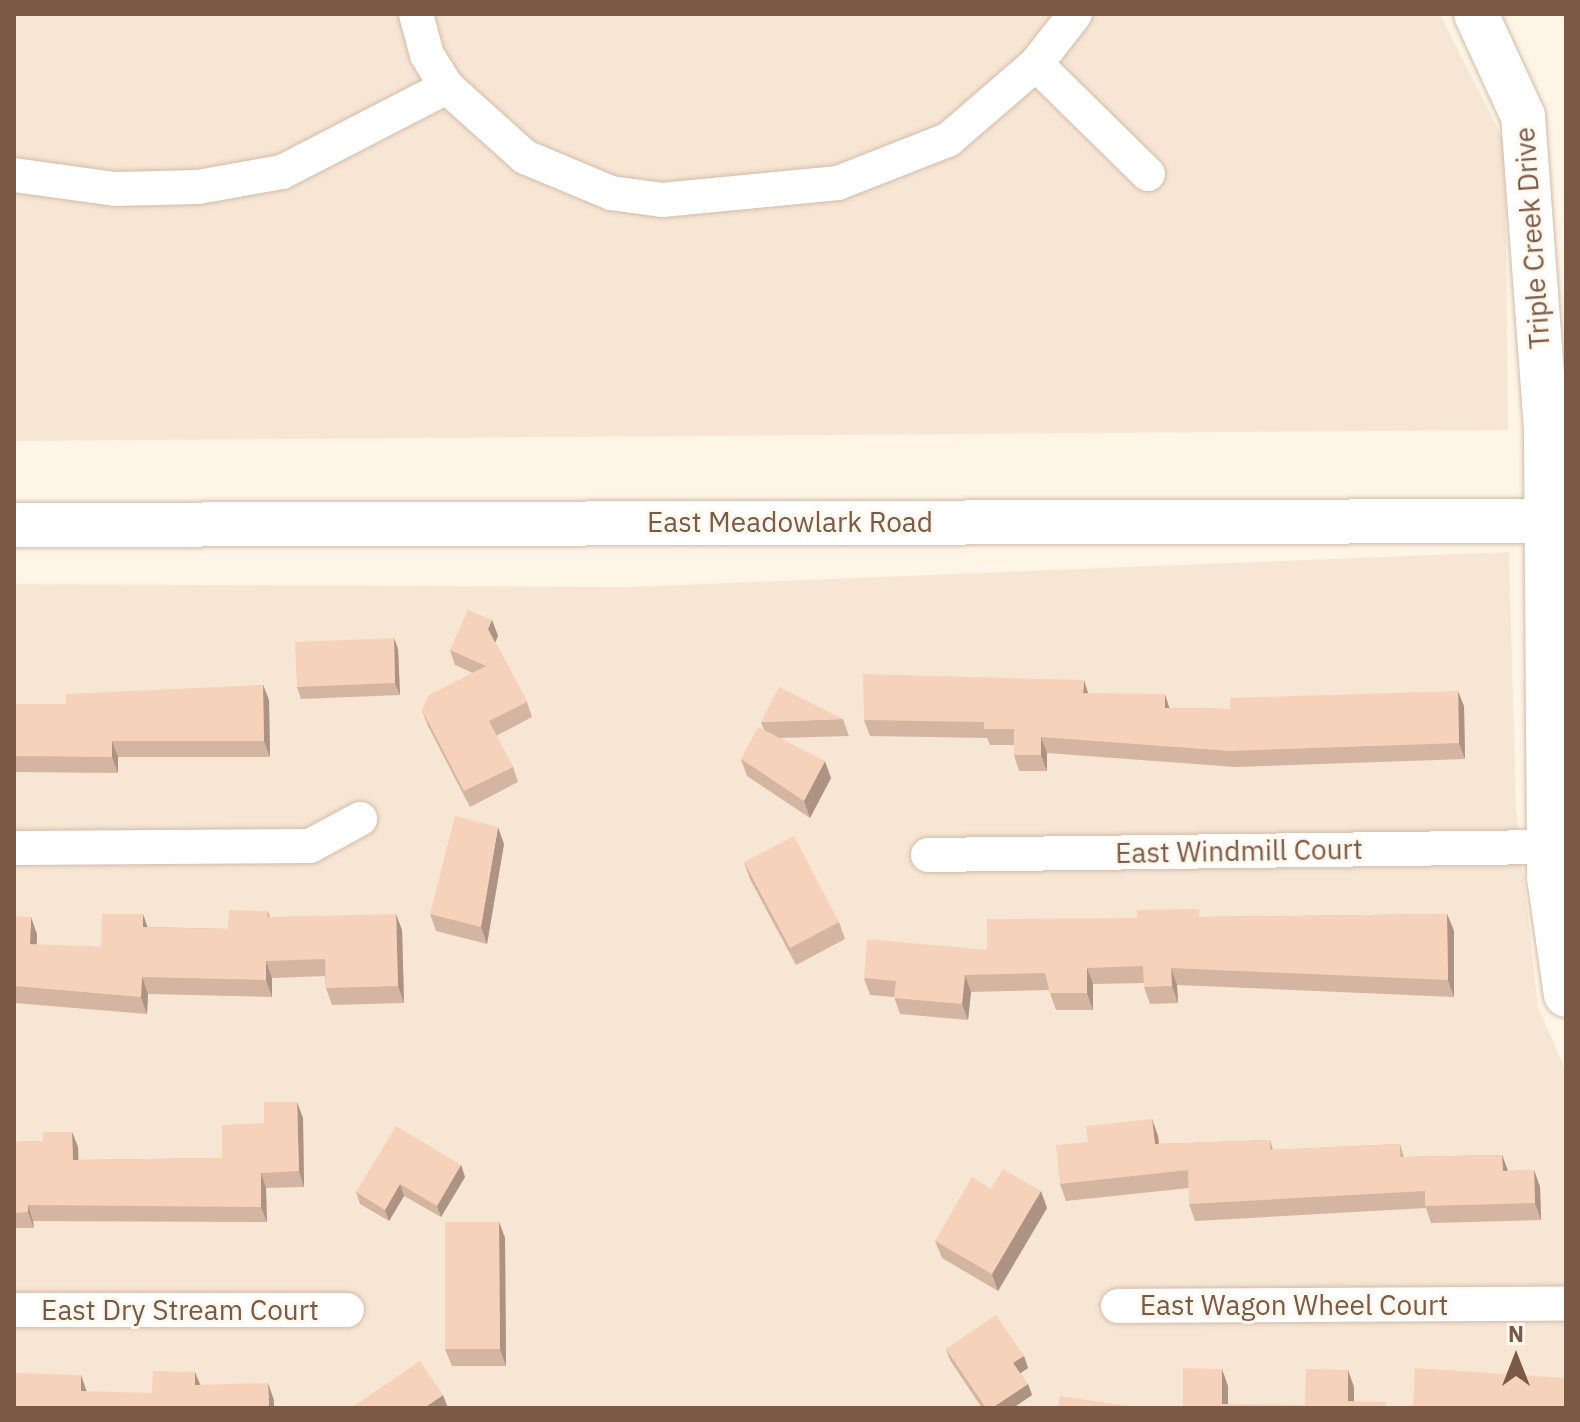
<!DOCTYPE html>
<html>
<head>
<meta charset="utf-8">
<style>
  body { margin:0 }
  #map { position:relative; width:1580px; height:1422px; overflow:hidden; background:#fef5e6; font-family:"IBM Plex Sans",sans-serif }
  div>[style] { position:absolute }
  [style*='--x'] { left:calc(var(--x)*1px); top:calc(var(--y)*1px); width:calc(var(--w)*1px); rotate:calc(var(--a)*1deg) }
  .residential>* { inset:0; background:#f7e6d4 }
  .roads { filter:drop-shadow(0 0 2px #d3bbaa) drop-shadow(0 0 2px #d3bbaa) }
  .minor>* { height:34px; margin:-17px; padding:0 17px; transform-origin:17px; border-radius:17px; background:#fff }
  .tertiary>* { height:44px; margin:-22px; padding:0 22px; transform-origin:22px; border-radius:22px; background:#fff }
  .secondary>* { height:44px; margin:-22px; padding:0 22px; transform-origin:22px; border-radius:22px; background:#fff }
  .wall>* { inset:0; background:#d4b5a1 }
  .shaded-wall>* { inset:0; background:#ad9383 }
  .building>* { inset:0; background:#f7d2bb }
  span { translate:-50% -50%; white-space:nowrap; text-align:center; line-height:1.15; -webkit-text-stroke:6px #fff8ef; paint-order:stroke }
  .street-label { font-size:28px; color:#7c5947 }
  .frame { position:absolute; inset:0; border:16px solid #7c5947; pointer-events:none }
  .north { position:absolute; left:1476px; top:1318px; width:80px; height:80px; -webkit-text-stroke:6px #fff8ef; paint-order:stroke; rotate:0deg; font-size:22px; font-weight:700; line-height:32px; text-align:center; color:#7c5947 }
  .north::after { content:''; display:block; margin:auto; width:28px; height:36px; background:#7c5947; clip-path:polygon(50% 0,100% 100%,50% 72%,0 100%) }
</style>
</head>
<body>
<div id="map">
  <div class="residential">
    <i style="clip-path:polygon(14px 14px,1440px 14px,1505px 143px,1508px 430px,14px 441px)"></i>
    <i style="clip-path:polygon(1509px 552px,1516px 809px,1538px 1007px,1566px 1071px,1566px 1408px,14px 1408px,14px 584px,629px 587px)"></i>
  </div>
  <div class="roads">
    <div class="minor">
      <i style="--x:416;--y:14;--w:42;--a:75"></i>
      <i style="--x:427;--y:55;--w:38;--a:58"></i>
      <i style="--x:447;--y:87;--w:105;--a:41.9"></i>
      <i style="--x:525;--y:157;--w:93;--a:22.7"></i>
      <i style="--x:611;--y:193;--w:51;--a:7.8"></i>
      <i style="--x:662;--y:200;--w:177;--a:-5.5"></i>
      <i style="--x:838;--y:183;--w:118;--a:-21.4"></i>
      <i style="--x:948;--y:140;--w:116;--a:-40.8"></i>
      <i style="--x:1036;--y:64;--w:63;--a:-52"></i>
      <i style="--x:1036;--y:64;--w:157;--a:44.5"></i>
      <i style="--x:14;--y:175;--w:102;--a:7.9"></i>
      <i style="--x:115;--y:189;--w:83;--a:-1.4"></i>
      <i style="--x:198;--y:187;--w:85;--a:-10.1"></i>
      <i style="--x:282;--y:172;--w:186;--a:-27.3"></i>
      <i style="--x:14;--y:848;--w:296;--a:-0.4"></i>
      <i style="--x:310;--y:846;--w:57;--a:-28.4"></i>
      <i style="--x:928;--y:855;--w:621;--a:-0.74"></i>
      <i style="--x:1118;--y:1306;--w:448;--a:-0.3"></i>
      <i style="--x:14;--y:1310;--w:333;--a:0"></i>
    </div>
    <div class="tertiary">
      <i style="--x:1476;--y:14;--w:112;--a:65.3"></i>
      <i style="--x:1523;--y:116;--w:315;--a:85.8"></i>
      <i style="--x:1546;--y:430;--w:447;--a:89.6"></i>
      <i style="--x:1549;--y:877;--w:119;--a:81.8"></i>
    </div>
    <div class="secondary">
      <i style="--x:14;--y:525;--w:1552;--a:-0.15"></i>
    </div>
  </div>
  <div class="wall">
    <i style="clip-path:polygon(492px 620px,498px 636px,495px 642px,527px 702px,532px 717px,496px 736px,513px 767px,518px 782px,470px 807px,428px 726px,422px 710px,473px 673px,455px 665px,450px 650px)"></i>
    <i style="clip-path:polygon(394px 638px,398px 649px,400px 695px,301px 699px,297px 687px)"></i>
    <i style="clip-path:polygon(263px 685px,269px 700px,270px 757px,118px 757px,118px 773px,14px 772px,14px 704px,66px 704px)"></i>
    <i style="clip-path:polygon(1088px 693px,1170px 708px,1230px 709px,1464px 706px,1465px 759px,1236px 767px,1047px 753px,1047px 771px,1019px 771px,1014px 755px,1014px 745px,990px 745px,987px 738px,870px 736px,864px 720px)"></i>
    <i style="clip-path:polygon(843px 719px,849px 736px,780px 738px,831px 778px,810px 818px,747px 776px,741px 759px,764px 730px,761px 722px)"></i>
    <i style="clip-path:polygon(504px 844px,487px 944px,436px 931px,430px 914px)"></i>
    <i style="clip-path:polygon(744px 862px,839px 922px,845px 939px,796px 965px,750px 879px)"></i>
    <i style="clip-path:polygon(268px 911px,270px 917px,402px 930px,404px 1003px,332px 1005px,326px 988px,325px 976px,272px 978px,272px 997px,148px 994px,147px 1014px,14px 1003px,14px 916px,37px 934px,37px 945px,101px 947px,148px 927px,228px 929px)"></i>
    <i style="clip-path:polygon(1447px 914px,1454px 931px,1454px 997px,1177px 985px,1178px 1003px,1150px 1004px,1144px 987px,1144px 983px,1093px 984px,1093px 1010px,1056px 1010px,1049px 990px,971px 992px,968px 1020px,900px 1014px,894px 997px,870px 995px,864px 978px,987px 950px,1202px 917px)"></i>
    <i style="clip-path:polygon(303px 1118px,304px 1187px,266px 1188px,267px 1222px,33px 1221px,34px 1228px,14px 1228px,14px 1142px,43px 1141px,72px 1132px,78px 1147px,78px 1160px,222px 1158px,264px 1123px)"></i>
    <i style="clip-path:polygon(1152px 1119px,1158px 1136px,1159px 1144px,1270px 1140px,1273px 1150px,1400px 1144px,1404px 1157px,1502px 1155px,1508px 1171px,1534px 1170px,1540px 1187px,1541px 1220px,1431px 1223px,1426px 1208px,1195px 1221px,1189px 1204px,1189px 1188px,1066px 1201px,1060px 1184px,1088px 1142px)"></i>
    <i style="clip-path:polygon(461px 1165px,465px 1177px,441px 1217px,404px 1196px,389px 1221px,360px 1204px,356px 1192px)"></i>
    <i style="clip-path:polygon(991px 1189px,1047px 1208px,998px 1291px,942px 1258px,935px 1241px)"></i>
    <i style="clip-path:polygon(499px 1222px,505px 1238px,506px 1366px,452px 1366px,445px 1349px)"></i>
    <i style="clip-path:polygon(946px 1349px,1024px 1356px,1028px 1368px,1020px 1373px,1028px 1384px,1032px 1395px,1013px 1408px,982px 1408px,950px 1360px)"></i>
  </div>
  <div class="shaded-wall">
    <i style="clip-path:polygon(492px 620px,498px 636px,494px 645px,488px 629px)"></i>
    <i style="clip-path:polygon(394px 638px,398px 649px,400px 695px,395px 683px)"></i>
    <i style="clip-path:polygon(1084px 680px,1089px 696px,1083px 693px)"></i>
    <i style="clip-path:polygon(263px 685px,269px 700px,270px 757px,264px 741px)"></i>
    <i style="clip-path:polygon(1458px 691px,1464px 706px,1465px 759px,1459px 743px)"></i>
    <i style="clip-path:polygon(1165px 694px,1170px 710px,1165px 708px)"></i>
    <i style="clip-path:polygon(1041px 737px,1047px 753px,1047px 771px,1041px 755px)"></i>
    <i style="clip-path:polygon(112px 741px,118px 757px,118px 773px,112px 757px)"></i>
    <i style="clip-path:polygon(825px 761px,831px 778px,810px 818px,804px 801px)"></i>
    <i style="clip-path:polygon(498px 827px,504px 844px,487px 944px,481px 927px)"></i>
    <i style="clip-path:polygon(143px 914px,149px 931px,143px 927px)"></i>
    <i style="clip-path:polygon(396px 914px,402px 930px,404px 1003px,398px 986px)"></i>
    <i style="clip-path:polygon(1447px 914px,1454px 931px,1454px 997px,1448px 980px)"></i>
    <i style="clip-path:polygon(31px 917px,37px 934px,36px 961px,30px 944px)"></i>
    <i style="clip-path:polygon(266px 961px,272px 978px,272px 997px,266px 980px)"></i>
    <i style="clip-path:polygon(1087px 968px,1093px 984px,1093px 1010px,1087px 993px)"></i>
    <i style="clip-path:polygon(1171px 968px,1177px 985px,1178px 1003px,1172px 986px)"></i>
    <i style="clip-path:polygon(965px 975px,971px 992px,968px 1020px,962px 1004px)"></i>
    <i style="clip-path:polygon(142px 977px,148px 994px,147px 1014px,141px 997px)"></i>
    <i style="clip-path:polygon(297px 1102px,303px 1118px,304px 1187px,299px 1171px)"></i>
    <i style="clip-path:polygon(1152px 1119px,1158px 1136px,1161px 1161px,1155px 1144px)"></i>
    <i style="clip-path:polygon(72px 1132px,78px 1147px,79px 1176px,73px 1160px)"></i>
    <i style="clip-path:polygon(1502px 1155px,1508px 1171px,1503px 1171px)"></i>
    <i style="clip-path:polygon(461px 1165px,465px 1177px,441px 1217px,437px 1206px)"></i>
    <i style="clip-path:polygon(1534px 1170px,1540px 1187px,1541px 1220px,1535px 1203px)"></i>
    <i style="clip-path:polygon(261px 1173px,266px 1188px,267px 1222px,261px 1207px)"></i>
    <i style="clip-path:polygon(400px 1184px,404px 1196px,389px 1221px,385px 1210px)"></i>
    <i style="clip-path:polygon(1041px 1191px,1047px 1208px,998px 1291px,992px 1274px)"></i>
    <i style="clip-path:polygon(28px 1205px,33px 1221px,34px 1228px,28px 1212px)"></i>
    <i style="clip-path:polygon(499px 1222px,505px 1238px,506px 1366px,500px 1349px)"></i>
    <i style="clip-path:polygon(1024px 1356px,1028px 1368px,1018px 1375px,1013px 1363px)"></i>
    <i style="clip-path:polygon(1222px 1369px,1228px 1386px,1228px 1408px,1222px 1404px)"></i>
    <i style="clip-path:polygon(1348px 1370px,1354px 1387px,1354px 1408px,1348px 1401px)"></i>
    <i style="clip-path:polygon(195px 1372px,202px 1389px,195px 1385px)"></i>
    <i style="clip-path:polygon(81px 1375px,87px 1392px,81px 1391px)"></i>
    <i style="clip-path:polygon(268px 1383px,274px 1400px,274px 1408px,269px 1408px)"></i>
    <i style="clip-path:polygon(1028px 1384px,1032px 1395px,1013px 1408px,992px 1408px)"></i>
    <i style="clip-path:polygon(443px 1395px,448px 1408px,424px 1408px)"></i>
  </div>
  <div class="building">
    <i style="clip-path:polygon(468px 610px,492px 620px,488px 629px,527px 702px,489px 721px,513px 767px,464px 791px,422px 710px,429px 695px,486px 666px,450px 650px)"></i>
    <i style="clip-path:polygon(394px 638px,395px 683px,297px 687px,295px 642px)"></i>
    <i style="clip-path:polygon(863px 674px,1084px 680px,1083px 693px,1165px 694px,1165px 708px,1230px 709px,1230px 698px,1458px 691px,1459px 743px,1230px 751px,1041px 737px,1041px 755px,1014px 755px,1014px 729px,984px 729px,984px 722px,864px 720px)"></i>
    <i style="clip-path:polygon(263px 685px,264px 741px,112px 741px,112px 757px,14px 756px,14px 704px,66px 704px,66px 694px)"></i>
    <i style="clip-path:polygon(779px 687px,843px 719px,761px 722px)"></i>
    <i style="clip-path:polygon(758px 727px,825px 761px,804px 801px,741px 759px)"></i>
    <i style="clip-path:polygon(455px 816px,498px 827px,481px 927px,430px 914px)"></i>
    <i style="clip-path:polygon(794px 836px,839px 922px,790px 948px,744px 862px)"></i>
    <i style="clip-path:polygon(1199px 909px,1199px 917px,1447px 914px,1448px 980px,1171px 968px,1172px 986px,1144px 987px,1143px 966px,1087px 968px,1087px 993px,1050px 993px,1045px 973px,965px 975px,962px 1004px,894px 998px,896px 981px,864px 978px,867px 939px,987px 950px,987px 919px,1137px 918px,1137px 910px)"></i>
    <i style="clip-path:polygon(229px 910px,268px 911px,267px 917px,396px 914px,398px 986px,326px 988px,325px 959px,266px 961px,266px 980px,142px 977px,141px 997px,14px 986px,14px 916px,31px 917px,30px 944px,101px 947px,102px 914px,143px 914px,143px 927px,228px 929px)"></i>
    <i style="clip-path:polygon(264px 1102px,297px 1102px,299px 1171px,261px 1173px,261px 1207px,28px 1205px,28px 1212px,14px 1213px,14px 1142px,43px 1141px,43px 1132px,72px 1132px,73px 1160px,222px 1158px,222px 1125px,264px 1123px)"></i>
    <i style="clip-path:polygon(1152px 1119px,1155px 1144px,1270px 1140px,1270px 1150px,1400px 1144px,1400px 1157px,1502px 1155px,1503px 1171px,1534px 1170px,1535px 1203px,1425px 1206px,1425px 1191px,1189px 1204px,1188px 1170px,1060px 1184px,1056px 1145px,1088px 1142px,1086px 1126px)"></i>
    <i style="clip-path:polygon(396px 1126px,461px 1165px,437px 1206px,400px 1184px,385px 1210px,356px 1192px)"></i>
    <i style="clip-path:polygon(1003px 1169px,1041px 1191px,992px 1274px,935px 1241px,972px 1177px,991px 1189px)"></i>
    <i style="clip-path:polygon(445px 1222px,499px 1222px,500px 1349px,445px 1349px)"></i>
    <i style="clip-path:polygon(996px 1315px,1024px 1356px,1013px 1363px,1028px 1384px,992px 1408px,986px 1408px,946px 1349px)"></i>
    <i style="clip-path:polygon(420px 1361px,443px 1395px,424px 1408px,351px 1408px)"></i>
    <i style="clip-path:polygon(1183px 1368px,1222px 1369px,1222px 1404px,1305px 1405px,1306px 1369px,1348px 1370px,1348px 1401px,1386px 1402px,1386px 1408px,1183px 1408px)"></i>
    <i style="clip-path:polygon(1415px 1368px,1566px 1378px,1566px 1408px,1413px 1408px)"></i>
    <i style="clip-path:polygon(153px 1371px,195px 1372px,195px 1385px,268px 1383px,269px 1408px,14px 1408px,14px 1373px,81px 1375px,81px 1391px,152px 1393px)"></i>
    <i style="clip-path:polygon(1060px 1396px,1142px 1408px,1058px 1408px)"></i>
  </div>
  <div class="street-label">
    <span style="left:1532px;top:238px;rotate:-94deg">Triple Creek Drive</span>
    <span style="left:790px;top:522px">East Meadowlark Road</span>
    <span style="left:1239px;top:851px;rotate:-1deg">East Windmill Court</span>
    <span style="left:1294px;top:1305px">East Wagon Wheel Court</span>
    <span style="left:180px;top:1310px">East Dry Stream Court</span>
  </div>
  <div class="frame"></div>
  <div class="north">N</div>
</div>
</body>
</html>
